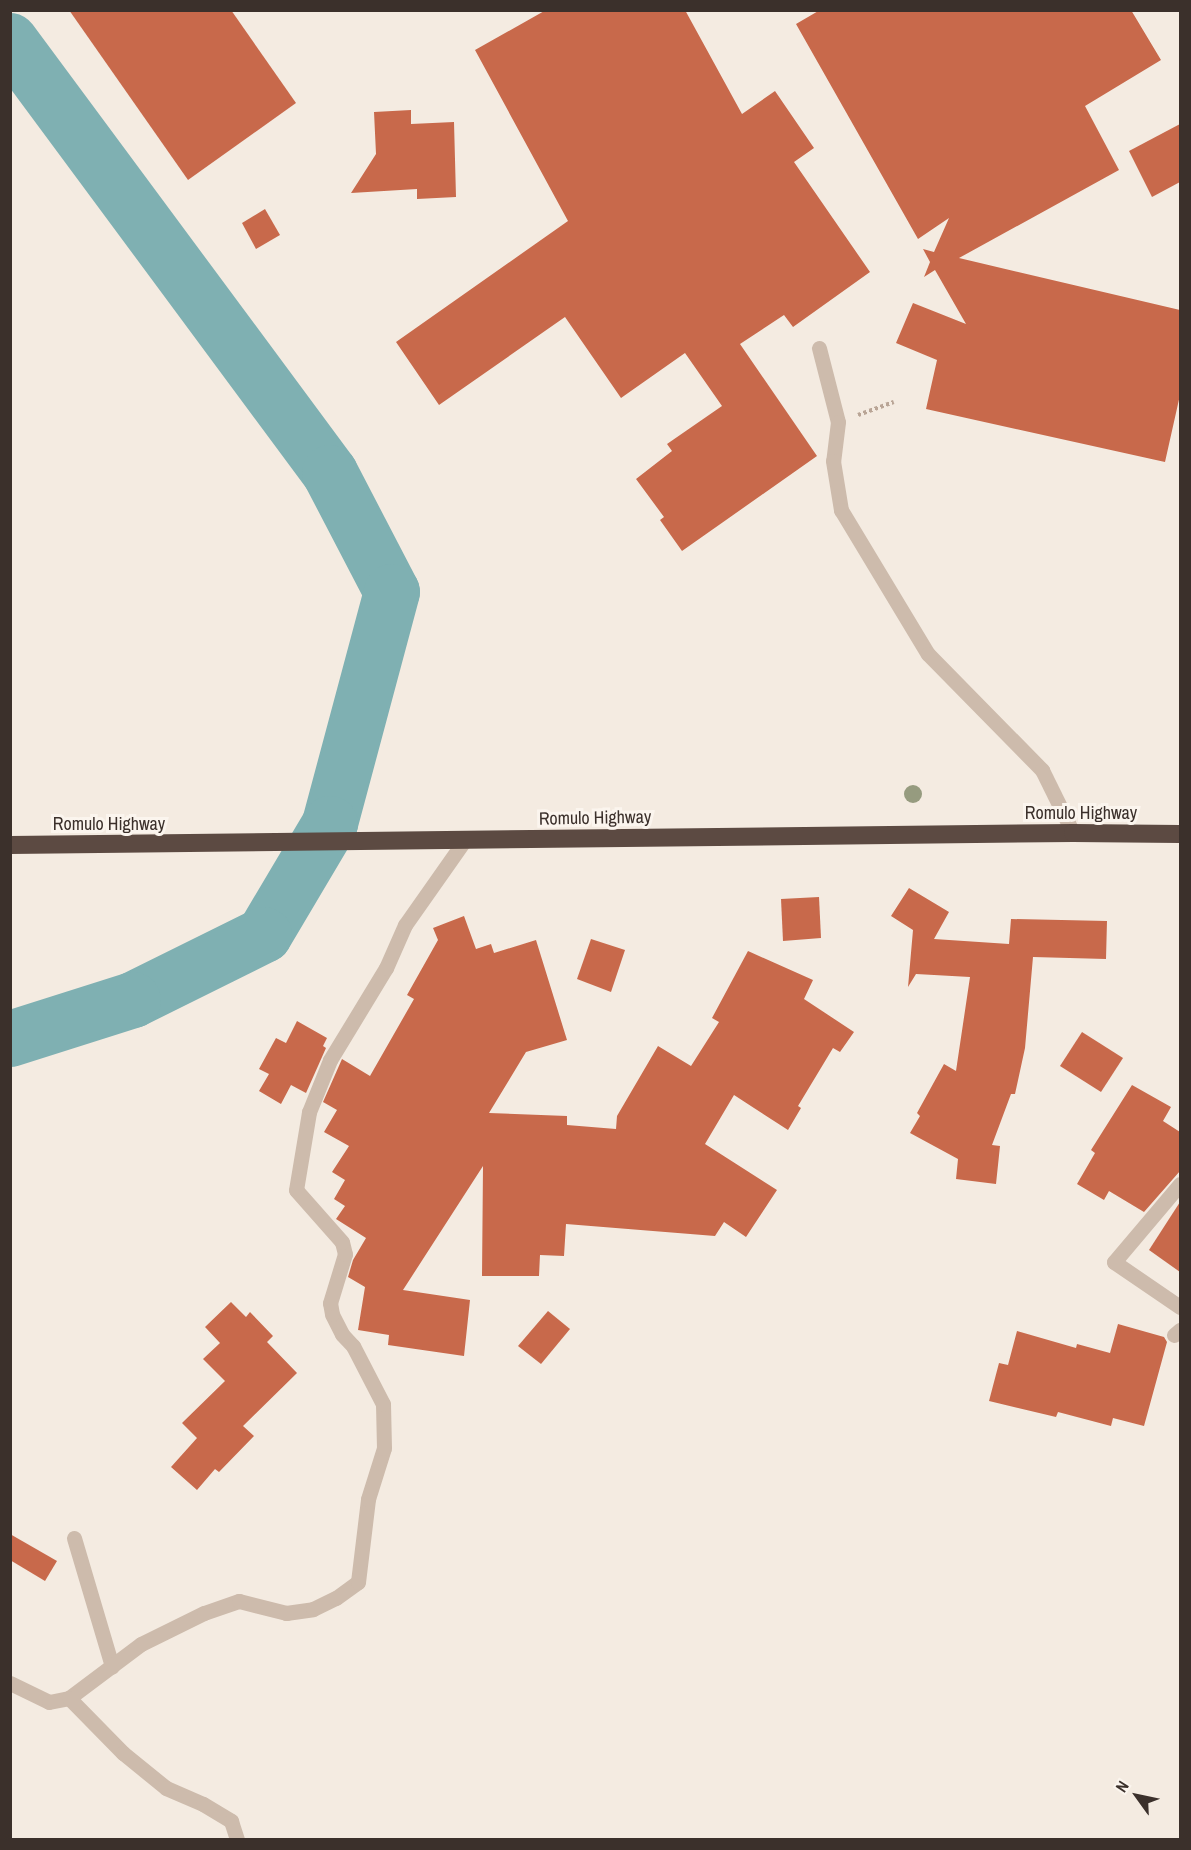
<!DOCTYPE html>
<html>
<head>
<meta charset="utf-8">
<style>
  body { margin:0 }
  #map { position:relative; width:1191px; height:1850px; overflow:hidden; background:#f4ebe1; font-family:"Archivo Narrow",sans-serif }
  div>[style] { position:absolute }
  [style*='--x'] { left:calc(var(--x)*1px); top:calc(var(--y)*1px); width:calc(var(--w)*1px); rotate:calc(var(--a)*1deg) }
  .river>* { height:56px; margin:-28px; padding:0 28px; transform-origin:28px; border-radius:28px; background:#7fb0b2 }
  .building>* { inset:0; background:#c8694b }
  .path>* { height:4px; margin-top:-2px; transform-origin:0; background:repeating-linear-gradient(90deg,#b9a596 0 3px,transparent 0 6px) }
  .lane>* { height:15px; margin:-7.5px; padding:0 7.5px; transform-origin:7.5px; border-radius:7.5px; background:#cdbbac }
  .street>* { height:15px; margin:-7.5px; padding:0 7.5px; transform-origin:7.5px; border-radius:7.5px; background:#cdbbac }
  .highway>* { height:18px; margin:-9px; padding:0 9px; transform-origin:9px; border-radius:9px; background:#5c4a42 }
  .trees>* { width:18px; height:18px; margin:-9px; border-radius:50%; background:#969b7f }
  span { translate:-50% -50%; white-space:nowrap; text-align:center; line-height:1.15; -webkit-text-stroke:6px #fbf5ee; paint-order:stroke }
  .street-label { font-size:18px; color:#3b302b }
  .frame { position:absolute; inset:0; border:12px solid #3b302b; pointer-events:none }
  .north { position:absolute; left:1107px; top:1766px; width:60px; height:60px; -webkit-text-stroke:4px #fbf5ee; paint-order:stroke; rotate:303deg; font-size:16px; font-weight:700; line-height:24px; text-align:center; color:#3b302b }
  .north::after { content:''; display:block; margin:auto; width:21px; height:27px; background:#3b302b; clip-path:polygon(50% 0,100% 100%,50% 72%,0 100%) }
</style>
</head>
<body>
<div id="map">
  <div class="river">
    <i style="--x:10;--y:41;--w:538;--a:53.47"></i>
    <i style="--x:330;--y:473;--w:134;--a:62.5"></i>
    <i style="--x:392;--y:592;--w:240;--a:105"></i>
    <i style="--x:330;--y:824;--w:129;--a:120.7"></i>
    <i style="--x:264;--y:935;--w:146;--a:153.6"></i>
    <i style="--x:133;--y:1000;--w:129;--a:162.4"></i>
  </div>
  <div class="building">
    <i style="clip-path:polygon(69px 10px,231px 10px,296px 103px,188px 180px)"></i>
    <i style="clip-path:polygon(546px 10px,685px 10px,742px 114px,775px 91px,814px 148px,794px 162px,870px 272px,793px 327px,784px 315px,740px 344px,817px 456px,682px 551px,660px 520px,664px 517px,636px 479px,672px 451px,667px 444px,722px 406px,685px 353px,621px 398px,565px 317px,439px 405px,396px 342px,568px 221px,475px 50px)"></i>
    <i style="clip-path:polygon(820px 10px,1131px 10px,1161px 60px,1085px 106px,1119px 170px,959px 258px,1180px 310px,1180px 395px,1165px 462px,926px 409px,937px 360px,896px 343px,913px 303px,966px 324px,935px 270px,924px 277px,930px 262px,923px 249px,934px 252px,949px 218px,918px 239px,796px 24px)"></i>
    <i style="clip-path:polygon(411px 110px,411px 124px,454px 122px,456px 197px,417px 199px,417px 189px,351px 193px,376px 154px,374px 112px)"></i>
    <i style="clip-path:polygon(1180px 124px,1180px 182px,1152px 197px,1129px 151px)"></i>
    <i style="clip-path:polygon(265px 209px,280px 235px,256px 249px,242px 223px)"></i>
    <i style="clip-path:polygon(909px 888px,949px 912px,934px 939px,1009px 944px,1011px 919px,1107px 921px,1106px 959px,1033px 957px,1025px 1048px,1015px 1094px,1011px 1094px,992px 1145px,1000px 1146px,996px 1184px,956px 1179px,958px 1159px,910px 1133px,920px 1116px,917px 1113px,944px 1064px,956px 1071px,970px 977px,916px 974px,908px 987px,913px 930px,891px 916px)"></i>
    <i style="clip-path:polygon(819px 897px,821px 938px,783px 941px,781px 899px)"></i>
    <i style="clip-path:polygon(464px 916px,476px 949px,491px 944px,494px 953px,536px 940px,567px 1040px,526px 1052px,489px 1113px,567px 1116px,567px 1125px,616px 1129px,617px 1116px,658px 1046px,691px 1066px,719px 1022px,712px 1018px,748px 951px,813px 980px,804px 999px,854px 1032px,840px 1052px,833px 1048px,798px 1106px,801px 1108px,788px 1130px,734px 1095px,705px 1144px,777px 1190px,746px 1237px,724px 1222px,715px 1236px,566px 1224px,564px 1256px,540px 1255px,539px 1276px,482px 1276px,483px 1166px,403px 1290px,470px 1300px,464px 1356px,388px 1345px,389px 1335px,358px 1330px,365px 1287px,348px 1277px,353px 1260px,366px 1238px,336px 1219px,345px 1206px,334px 1199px,345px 1180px,332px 1172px,349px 1146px,324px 1132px,337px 1110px,323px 1102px,342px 1059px,370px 1076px,414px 999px,407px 995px,438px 940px,433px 928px)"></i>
    <i style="clip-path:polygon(591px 939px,625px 950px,611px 992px,577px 979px)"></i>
    <i style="clip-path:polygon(297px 1021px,327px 1038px,323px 1046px,326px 1048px,306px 1093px,291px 1085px,281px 1104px,259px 1091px,269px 1074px,259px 1069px,276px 1038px,286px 1043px)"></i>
    <i style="clip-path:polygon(1082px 1032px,1123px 1058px,1101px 1092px,1060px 1066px)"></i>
    <i style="clip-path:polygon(1132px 1085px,1171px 1107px,1163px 1121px,1180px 1132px,1180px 1171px,1144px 1212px,1109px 1191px,1104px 1200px,1077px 1184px,1095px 1153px,1091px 1150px)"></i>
    <i style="clip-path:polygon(1180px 1202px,1180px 1272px,1149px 1250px)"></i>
    <i style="clip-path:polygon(231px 1302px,246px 1317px,250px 1312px,273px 1336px,267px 1342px,297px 1373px,243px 1426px,254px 1436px,219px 1472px,215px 1469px,197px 1490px,171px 1467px,197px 1438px,182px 1423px,225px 1381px,203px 1359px,220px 1343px,205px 1327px)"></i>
    <i style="clip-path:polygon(548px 1311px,570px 1329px,541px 1364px,518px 1346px)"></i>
    <i style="clip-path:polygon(1118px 1324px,1164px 1337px,1167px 1342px,1144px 1426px,1113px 1418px,1111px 1426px,1058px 1412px,1056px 1417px,989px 1401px,999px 1363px,1008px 1365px,1017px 1331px,1076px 1348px,1077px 1344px,1110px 1353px)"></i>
    <i style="clip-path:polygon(10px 1534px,57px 1561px,45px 1581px,10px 1560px)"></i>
  </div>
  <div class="path">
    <i style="--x:858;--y:415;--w:38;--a:-20"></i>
  </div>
  <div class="lane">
    <i style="--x:819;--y:348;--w:76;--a:75.6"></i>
    <i style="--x:838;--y:422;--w:39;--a:97"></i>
    <i style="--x:833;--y:461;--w:50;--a:80.7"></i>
    <i style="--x:841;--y:510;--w:168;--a:58.9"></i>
    <i style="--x:928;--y:654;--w:163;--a:45.5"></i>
    <i style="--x:1042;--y:770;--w:70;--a:63.8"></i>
    <i style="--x:1174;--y:1335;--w:8;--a:-40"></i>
    <i style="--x:74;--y:1538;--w:134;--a:73.5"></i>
  </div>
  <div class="street">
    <i style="--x:1180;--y:1184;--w:102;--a:130.2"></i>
    <i style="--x:1114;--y:1262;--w:80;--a:34.3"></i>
    <i style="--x:10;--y:1683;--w:43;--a:26"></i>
    <i style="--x:49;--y:1702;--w:20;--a:-11"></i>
    <i style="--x:69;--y:1698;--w:90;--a:-36.9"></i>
    <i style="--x:141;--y:1644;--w:70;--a:-26.2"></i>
    <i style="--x:204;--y:1613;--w:37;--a:-19"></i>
    <i style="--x:239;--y:1601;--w:49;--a:14.3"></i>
    <i style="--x:286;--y:1613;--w:27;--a:-8"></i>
    <i style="--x:313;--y:1609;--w:25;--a:-26"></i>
    <i style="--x:336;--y:1598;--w:27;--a:-36"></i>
    <i style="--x:358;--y:1582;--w:84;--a:-83.1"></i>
    <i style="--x:368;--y:1499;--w:53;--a:-72.6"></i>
    <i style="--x:384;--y:1448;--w:44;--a:-91.3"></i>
    <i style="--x:383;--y:1404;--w:65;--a:-117.3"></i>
    <i style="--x:353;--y:1346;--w:16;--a:-133"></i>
    <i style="--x:342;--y:1334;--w:22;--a:-117"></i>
    <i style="--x:332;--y:1314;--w:11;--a:-100"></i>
    <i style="--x:330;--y:1303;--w:51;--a:-73"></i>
    <i style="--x:345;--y:1254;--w:12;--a:-104"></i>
    <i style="--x:342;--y:1242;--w:69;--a:-131.5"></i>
    <i style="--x:296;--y:1190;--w:79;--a:-80.5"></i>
    <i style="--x:309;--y:1112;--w:56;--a:-68"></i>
    <i style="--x:330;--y:1060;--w:108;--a:-58.7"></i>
    <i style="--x:386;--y:968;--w:47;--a:-66.2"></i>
    <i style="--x:405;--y:925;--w:103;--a:-54.9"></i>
    <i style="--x:69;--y:1698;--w:77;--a:45.5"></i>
    <i style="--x:123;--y:1753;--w:55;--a:39.1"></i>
    <i style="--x:166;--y:1788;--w:40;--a:23.4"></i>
    <i style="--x:203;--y:1804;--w:33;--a:31"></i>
    <i style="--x:231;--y:1821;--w:20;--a:72"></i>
  </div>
  <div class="highway">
    <i style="--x:10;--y:845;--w:1063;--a:-0.65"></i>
    <i style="--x:1073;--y:833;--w:107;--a:0.5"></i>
  </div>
  <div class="trees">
    <i style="left:913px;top:794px"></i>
  </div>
  <div class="street-label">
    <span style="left:1081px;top:813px">Romulo Highway</span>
    <span style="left:595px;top:818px;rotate:-1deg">Romulo Highway</span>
    <span style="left:109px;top:824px">Romulo Highway</span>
  </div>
  <div class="frame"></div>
  <div class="north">N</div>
</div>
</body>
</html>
